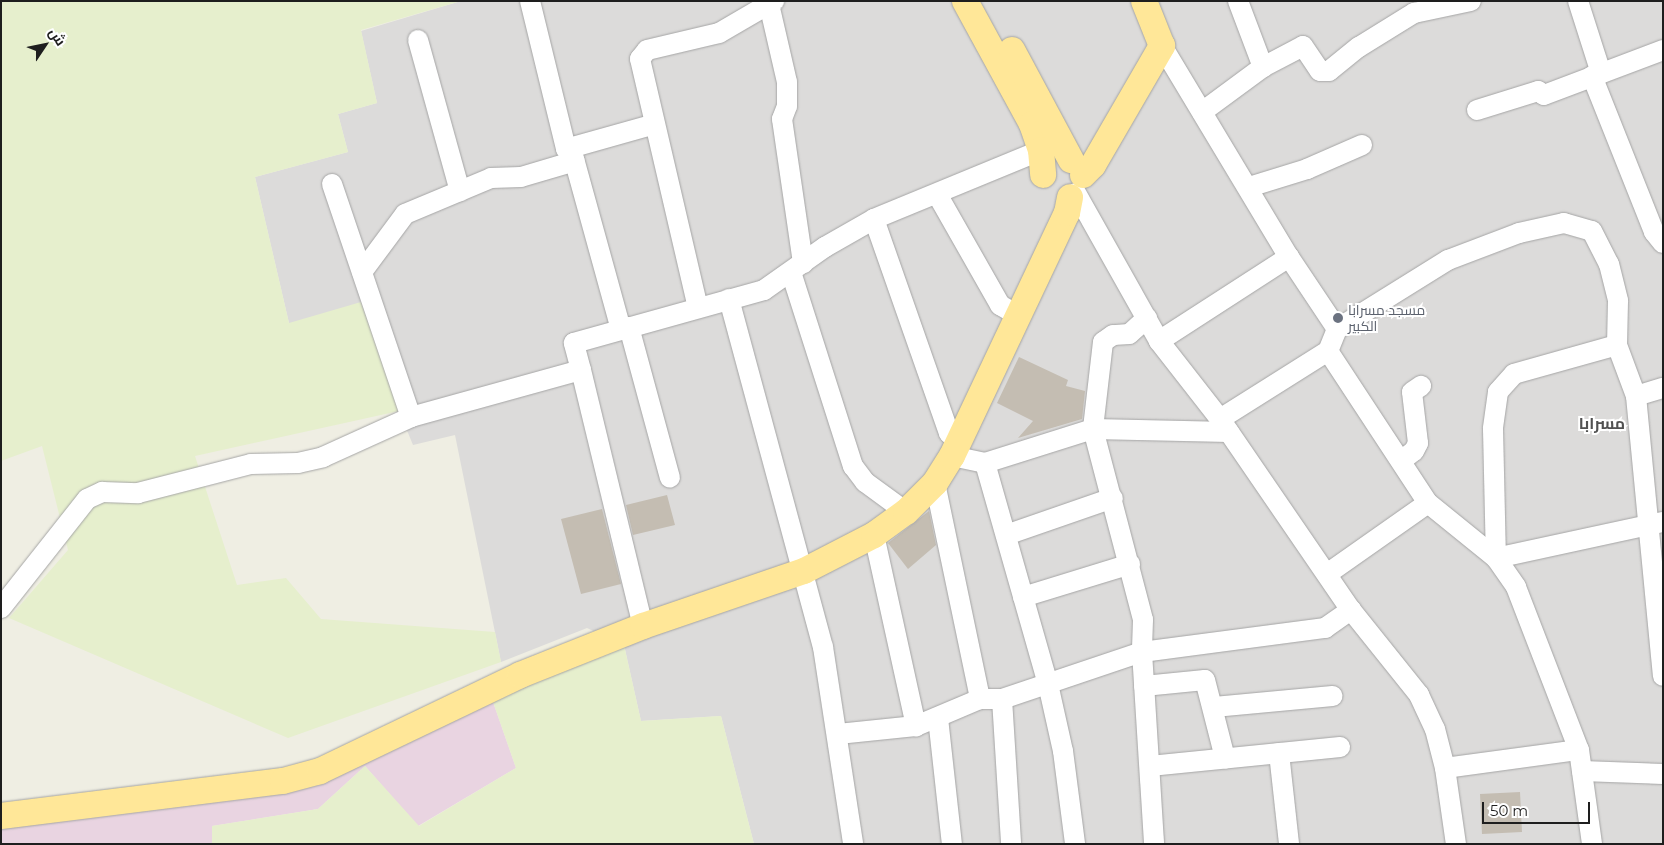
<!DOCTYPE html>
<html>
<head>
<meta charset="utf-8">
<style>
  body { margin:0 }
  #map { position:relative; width:1664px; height:845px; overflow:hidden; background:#efeee3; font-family:Montserrat,Cairo,sans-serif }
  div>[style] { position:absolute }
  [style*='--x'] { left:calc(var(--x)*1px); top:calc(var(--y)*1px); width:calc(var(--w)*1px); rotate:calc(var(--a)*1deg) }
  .residential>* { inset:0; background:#dcdbda }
  .industrial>* { inset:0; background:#e9d4e1 }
  .farmland>* { inset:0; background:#e6efcd }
  .building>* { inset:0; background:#c4bdb2 }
  .roads { filter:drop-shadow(0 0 1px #a5a5a5) drop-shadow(0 0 1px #a5a5a5) }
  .minor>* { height:20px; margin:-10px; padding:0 10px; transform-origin:10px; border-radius:10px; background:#fff }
  .major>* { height:26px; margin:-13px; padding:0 13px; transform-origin:13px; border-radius:13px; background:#ffe798 }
  .dots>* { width:14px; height:14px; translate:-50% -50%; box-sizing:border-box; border:2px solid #fff; border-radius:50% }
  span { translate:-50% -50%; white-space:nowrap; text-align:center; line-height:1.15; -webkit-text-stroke:4px #fff; paint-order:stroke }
  .worship-label { font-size:14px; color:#5b616d }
  .left { translate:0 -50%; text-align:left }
  .quarter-label { font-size:16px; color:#515151; font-weight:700 }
  .frame { position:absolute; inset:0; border:2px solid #1e1e1e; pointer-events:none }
  .north { position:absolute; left:20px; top:20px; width:50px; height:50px; -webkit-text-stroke:4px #fff; paint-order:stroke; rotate:56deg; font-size:14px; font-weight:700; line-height:20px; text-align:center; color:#1e1e1e }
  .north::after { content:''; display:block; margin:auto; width:18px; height:22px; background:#1e1e1e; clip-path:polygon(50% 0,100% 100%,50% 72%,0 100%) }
  .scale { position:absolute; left:1482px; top:802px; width:108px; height:22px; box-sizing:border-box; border:2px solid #1e1e1e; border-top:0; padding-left:6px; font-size:15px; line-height:18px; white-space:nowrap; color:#1e1e1e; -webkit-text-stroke:4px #fff; paint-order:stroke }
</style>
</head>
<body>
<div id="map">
  <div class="residential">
    <i style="clip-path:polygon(461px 1px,1663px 1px,1663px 844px,754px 844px,721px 716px,641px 721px,624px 645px,587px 628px,501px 662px,455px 435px,413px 445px,399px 411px,289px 323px,255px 177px,348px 152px,338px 114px,377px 103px,361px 31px)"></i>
  </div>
  <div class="industrial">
    <i style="clip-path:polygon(492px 699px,516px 768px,418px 826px,365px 766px,318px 809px,212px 826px,212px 844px,1px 844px,1px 822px,302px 786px)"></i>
  </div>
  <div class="farmland">
    <i style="clip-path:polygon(1px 1px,461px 1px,361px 30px,377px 103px,338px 114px,348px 152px,255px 177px,289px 323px,361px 302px,399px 411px,195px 456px,237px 585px,286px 578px,321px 619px,495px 632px,501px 662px,288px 738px,9px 618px,68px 550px,42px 446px,1px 461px)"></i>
    <i style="clip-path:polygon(624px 645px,641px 721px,721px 716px,754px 844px,212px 844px,212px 826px,318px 809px,365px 766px,419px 826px,516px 768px,492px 699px)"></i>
  </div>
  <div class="building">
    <i style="clip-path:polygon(1019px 357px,1068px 380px,1066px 386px,1085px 391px,1082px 419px,1018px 438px,1033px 421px,997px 403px)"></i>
    <i style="clip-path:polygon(667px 495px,675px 525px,633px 535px,626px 505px)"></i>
    <i style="clip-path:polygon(602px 509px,621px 584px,581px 594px,561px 519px)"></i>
    <i style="clip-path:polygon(929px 511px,936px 545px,908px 569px,888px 543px)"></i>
    <i style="clip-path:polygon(1520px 792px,1522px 832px,1482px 834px,1480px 794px)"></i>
  </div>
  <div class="roads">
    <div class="minor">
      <i style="--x:530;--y:1;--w:152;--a:76.3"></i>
      <i style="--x:566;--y:149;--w:92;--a:-15.7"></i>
      <i style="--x:1238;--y:1;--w:71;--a:69.3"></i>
      <i style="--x:1578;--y:1;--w:76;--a:72.3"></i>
      <i style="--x:769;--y:4;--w:80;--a:77"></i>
      <i style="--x:787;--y:82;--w:24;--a:90"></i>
      <i style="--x:787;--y:106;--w:14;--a:111"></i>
      <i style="--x:782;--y:119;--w:146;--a:81.7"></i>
      <i style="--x:418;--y:40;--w:157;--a:74.5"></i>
      <i style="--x:1162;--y:46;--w:246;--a:59"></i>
      <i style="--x:1289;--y:257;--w:87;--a:56.3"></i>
      <i style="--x:1337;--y:329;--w:24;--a:112"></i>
      <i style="--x:1328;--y:351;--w:182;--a:56.7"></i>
      <i style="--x:1428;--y:503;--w:87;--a:39"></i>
      <i style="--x:1496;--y:558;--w:35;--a:55"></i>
      <i style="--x:1516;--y:587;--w:175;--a:68.9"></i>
      <i style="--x:1579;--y:750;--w:95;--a:82.1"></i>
      <i style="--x:1592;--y:76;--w:168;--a:68.3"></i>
      <i style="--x:1654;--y:232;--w:14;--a:51"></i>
      <i style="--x:1477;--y:110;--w:64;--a:-17.3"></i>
      <i style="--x:1538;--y:91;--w:7;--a:34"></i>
      <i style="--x:1544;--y:95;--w:127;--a:-20.7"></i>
      <i style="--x:1202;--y:112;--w:76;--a:-36.4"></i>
      <i style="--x:1263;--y:67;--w:45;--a:-27.7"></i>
      <i style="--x:1303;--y:46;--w:30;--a:56"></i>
      <i style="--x:1320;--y:71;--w:9;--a:0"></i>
      <i style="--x:1329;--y:71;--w:38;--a:-39"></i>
      <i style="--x:1359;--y:47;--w:65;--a:-31.7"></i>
      <i style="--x:1414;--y:13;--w:58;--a:-11.9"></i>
      <i style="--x:571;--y:148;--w:188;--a:74.6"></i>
      <i style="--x:332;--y:184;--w:246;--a:71.3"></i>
      <i style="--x:1249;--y:187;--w:61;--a:-17.2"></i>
      <i style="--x:1307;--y:169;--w:60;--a:-23.6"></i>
      <i style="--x:1076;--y:193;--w:170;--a:60.7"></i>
      <i style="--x:1159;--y:341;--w:99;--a:52"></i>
      <i style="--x:1220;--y:419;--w:232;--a:55.6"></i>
      <i style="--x:1351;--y:610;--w:109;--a:51.3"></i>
      <i style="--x:1419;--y:695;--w:38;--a:65"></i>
      <i style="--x:1435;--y:729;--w:40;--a:75.6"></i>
      <i style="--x:1445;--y:768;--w:77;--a:81.8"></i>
      <i style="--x:937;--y:194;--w:128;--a:60.4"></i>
      <i style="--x:1000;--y:305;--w:22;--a:30"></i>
      <i style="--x:874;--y:219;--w:227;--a:70.7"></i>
      <i style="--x:949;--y:433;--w:14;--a:45"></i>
      <i style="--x:362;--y:272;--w:72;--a:-53.4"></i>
      <i style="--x:405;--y:214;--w:93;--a:-22.7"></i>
      <i style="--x:491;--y:178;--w:30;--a:-2"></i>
      <i style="--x:521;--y:177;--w:56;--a:-16.5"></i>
      <i style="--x:791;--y:272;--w:204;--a:72.3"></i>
      <i style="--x:853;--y:466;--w:20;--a:53"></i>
      <i style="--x:865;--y:482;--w:51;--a:36.2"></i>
      <i style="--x:729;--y:299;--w:360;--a:74.9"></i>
      <i style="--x:823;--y:647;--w:199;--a:81.3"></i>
      <i style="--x:698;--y:308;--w:256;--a:-103.1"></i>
      <i style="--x:640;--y:59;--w:11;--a:-52"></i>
      <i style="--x:647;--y:50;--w:74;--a:-13.3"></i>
      <i style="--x:719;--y:33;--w:64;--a:-30.2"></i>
      <i style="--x:1147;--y:318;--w:24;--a:138"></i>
      <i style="--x:1129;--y:334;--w:16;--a:176"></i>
      <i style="--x:1113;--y:335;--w:12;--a:145"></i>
      <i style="--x:1103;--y:342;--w:88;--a:96.6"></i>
      <i style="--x:1093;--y:429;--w:197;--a:75.3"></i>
      <i style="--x:1143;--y:620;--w:32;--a:92"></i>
      <i style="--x:1142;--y:652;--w:192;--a:86.4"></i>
      <i style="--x:629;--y:327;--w:156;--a:74.8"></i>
      <i style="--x:1337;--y:329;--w:131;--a:-31.9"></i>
      <i style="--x:1448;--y:260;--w:76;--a:-20.8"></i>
      <i style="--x:1519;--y:233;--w:46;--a:-12.5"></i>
      <i style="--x:1564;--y:223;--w:29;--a:16"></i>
      <i style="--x:1592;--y:231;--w:37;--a:63"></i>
      <i style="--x:1609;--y:264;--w:38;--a:76"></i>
      <i style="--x:1618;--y:301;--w:44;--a:91.3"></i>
      <i style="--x:1617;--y:345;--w:54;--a:69.6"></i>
      <i style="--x:1636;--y:396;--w:281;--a:84.5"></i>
      <i style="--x:1159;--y:341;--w:155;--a:-32.9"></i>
      <i style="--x:1617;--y:345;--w:107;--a:164.3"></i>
      <i style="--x:1514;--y:374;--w:24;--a:132"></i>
      <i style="--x:1498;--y:392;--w:37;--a:98"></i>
      <i style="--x:1493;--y:429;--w:129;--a:88.7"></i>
      <i style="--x:1496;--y:558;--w:171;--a:-12.2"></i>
      <i style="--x:581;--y:370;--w:28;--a:-105"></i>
      <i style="--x:574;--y:343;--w:197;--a:-15.6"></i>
      <i style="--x:764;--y:290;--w:75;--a:-35.2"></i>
      <i style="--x:825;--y:247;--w:56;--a:-29.7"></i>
      <i style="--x:874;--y:219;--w:181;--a:-22.4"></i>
      <i style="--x:1636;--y:396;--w:28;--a:-17"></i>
      <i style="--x:1220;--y:419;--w:128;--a:-32.2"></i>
      <i style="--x:952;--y:456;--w:34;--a:12"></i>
      <i style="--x:985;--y:463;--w:113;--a:-17.5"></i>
      <i style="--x:1093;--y:429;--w:136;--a:1.3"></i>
      <i style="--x:1401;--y:461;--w:16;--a:-38"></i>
      <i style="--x:1414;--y:451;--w:9;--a:-63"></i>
      <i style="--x:1418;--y:443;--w:51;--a:-96.7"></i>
      <i style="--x:1412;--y:392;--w:11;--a:-34"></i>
      <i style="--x:985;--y:463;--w:230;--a:74.1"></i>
      <i style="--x:1048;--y:684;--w:69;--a:77.4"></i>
      <i style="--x:1063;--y:751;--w:94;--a:82.6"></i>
      <i style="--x:935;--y:483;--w:221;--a:78.2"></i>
      <i style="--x:874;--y:535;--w:196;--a:77.6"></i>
      <i style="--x:1006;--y:535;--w:113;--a:-19.1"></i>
      <i style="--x:1327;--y:574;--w:123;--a:-35.1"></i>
      <i style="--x:1023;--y:597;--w:112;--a:-17.1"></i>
      <i style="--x:1;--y:608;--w:139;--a:-51.7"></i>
      <i style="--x:87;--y:499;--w:17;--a:-25"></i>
      <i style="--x:102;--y:492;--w:36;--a:2"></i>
      <i style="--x:138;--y:493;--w:117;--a:-14.4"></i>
      <i style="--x:251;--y:464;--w:47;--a:-1.2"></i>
      <i style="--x:298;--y:463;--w:26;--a:-13"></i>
      <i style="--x:323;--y:457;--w:97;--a:-24.4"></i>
      <i style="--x:411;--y:417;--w:176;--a:-15.5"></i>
      <i style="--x:581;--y:370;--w:263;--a:76.4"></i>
      <i style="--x:1144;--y:686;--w:61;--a:-5.6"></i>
      <i style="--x:1205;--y:680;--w:81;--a:75.6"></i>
      <i style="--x:1002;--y:699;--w:145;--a:86.4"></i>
      <i style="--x:1214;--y:707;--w:119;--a:-5.3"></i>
      <i style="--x:938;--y:718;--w:127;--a:83.7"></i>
      <i style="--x:838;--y:734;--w:78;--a:-5.9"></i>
      <i style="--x:916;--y:726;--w:69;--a:-22.9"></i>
      <i style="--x:980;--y:699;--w:22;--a:0"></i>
      <i style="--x:1002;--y:699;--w:148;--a:-18.6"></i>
      <i style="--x:1142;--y:652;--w:185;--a:-7.5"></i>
      <i style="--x:1325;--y:628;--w:32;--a:-35"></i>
      <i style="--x:1279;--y:753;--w:92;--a:83.7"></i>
      <i style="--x:1150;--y:766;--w:191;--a:-5.7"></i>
      <i style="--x:1445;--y:768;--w:135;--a:-7.7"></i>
      <i style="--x:1582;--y:771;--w:81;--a:2.1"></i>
    </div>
    <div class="major">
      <i style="--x:965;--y:1;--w:140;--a:61.4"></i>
      <i style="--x:1032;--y:124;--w:28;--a:71"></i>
      <i style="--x:1041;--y:150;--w:25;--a:85"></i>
      <i style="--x:1012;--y:50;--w:125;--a:61.8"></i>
      <i style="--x:1083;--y:175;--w:14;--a:-45"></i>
      <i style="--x:1093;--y:165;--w:138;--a:-59.9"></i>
      <i style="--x:1162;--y:46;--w:48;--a:-111.8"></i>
      <i style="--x:1;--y:816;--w:284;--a:-7.1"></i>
      <i style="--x:283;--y:781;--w:38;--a:-15"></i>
      <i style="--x:320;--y:771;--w:222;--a:-25.6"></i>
      <i style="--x:520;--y:675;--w:132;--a:-21.7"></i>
      <i style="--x:643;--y:626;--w:170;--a:-18.9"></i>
      <i style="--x:804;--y:571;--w:79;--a:-27.2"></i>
      <i style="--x:874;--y:535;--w:39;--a:-36"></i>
      <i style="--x:906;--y:512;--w:41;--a:-45"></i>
      <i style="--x:935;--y:483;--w:32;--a:-58"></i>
      <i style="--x:952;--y:456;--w:269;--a:-64.7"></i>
      <i style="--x:1067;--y:213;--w:16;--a:-79"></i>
    </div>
  </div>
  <div class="dots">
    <i style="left:1338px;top:318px;background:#6b7280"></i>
  </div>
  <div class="worship-label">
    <span class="left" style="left:1348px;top:318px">مسجد مسرابا<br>الكبير</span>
  </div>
  <div class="quarter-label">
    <span style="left:1602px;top:424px">مسرابا</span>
  </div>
  <div class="frame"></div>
  <div class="north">ش</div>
  <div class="scale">50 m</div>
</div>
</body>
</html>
